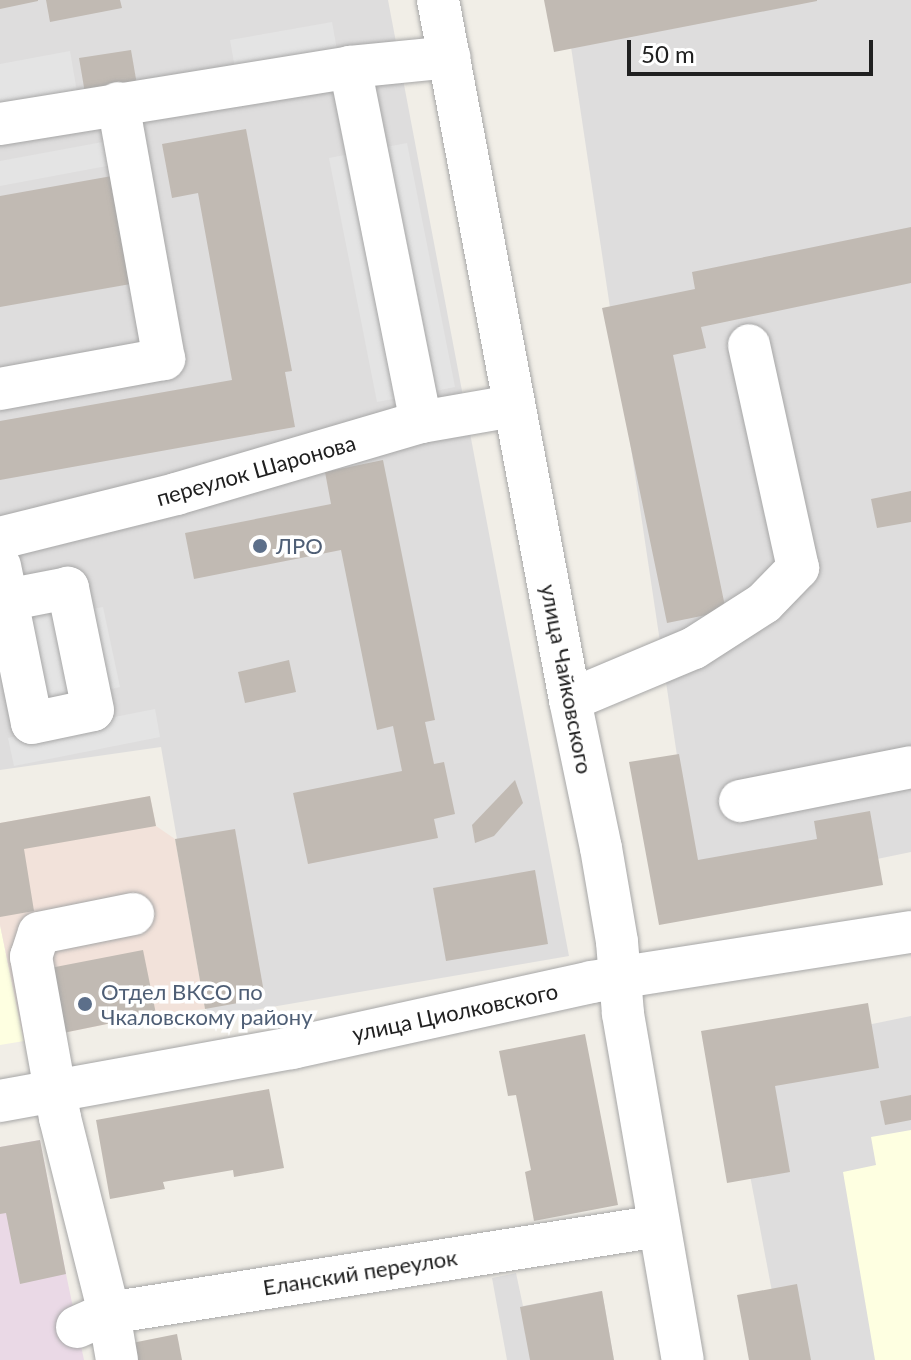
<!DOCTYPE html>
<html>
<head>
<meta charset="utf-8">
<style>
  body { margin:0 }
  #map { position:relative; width:911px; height:1360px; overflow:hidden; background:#f1eee7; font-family:Lato,sans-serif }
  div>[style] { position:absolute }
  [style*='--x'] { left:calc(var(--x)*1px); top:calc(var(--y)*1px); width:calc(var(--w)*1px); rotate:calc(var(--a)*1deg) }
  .residential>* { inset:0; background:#dedddd }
  .industrial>* { inset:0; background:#ead9e6 }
  .education>* { inset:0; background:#feffe1 }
  .military>* { inset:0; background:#f2e2da }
  .parking>* { inset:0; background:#e4e4e4 }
  .building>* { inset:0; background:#c1bab3 }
  .roads { filter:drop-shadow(0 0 2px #a7a7a7) drop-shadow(0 0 2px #a7a7a7) }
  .minor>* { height:42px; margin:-21px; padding:0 21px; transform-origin:21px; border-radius:21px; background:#fff }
  .dots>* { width:22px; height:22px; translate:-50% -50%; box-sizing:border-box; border:4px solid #fff; border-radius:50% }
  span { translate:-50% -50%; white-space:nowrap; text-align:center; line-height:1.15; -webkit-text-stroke:7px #fff; paint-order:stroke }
  .street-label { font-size:22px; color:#202020 }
  .service-label { font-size:22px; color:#4e5e75 }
  .left { translate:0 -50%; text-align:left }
  .scale { position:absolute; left:627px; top:40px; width:246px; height:36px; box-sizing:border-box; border:4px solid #202020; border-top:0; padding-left:10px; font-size:24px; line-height:28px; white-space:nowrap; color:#202020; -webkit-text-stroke:6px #fff; paint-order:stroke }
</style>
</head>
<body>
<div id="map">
  <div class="residential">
    <i style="clip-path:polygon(0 0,388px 0,569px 956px,208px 1018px,161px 747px,0 770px)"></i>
    <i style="clip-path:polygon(564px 0,911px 0,911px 852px,698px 896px)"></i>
    <i style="clip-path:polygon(911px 1016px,911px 1360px,785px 1360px,727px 1054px)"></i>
    <i style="clip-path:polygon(516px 1273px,523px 1306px,602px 1291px,614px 1360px,507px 1360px,492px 1278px)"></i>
  </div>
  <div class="industrial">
    <i style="clip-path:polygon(40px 1140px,66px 1274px,84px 1360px,0 1360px,0 1147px)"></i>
  </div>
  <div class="education">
    <i style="clip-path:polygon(0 925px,24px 1041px,0 1045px)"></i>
    <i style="clip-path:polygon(911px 1130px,911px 1360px,875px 1360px,843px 1172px,876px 1165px,871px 1137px)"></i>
  </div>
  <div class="military">
    <i style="clip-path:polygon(150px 796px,156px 826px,175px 839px,205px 1009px,156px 1014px,24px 1041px,0 925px,0 823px)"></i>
  </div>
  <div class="parking">
    <i style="clip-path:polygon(332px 22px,337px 50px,235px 68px,230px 40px)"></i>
    <i style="clip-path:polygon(70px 51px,78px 98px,0 112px,0 64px)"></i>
    <i style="clip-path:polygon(108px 141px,112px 165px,0 186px,0 161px)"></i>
    <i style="clip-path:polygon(407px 143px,455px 387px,377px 402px,329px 158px)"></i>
    <i style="clip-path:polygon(103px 607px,120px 687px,96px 692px,80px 611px)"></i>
    <i style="clip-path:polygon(55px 610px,72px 693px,47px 697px,31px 615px)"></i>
    <i style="clip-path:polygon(155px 709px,160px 737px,14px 766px,8px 738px)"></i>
  </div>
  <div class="building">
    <i style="clip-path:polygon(0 0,38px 0,38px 1px,0 9px)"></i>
    <i style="clip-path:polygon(46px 0,120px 0,122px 8px,50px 22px)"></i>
    <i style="clip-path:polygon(544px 0,817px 0,817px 1px,554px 52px)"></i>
    <i style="clip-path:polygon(131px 50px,137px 85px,85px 93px,79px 58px)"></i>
    <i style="clip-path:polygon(246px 129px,292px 371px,285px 372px,295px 427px,0 480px,0 421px,232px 380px,198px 193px,172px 198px,162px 144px)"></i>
    <i style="clip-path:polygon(123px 174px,142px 282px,0 307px,0 196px)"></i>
    <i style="clip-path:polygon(911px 227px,911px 283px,701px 327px,706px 348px,673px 355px,726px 611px,667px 623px,602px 308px,695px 289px,692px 272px)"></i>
    <i style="clip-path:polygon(383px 460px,435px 720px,425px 722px,434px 764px,444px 762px,455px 814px,434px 819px,438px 838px,308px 864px,293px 793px,402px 771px,393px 726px,377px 730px,341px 550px,194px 579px,185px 533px,331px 504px,325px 472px)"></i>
    <i style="clip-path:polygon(911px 491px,911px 522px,877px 528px,871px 499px)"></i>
    <i style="clip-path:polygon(289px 660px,296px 692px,245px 703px,238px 672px)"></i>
    <i style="clip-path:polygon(679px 754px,698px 860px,817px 839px,814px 821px,870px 811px,883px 885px,659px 925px,629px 762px)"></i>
    <i style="clip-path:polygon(515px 780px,523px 803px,494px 836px,475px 843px,472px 825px)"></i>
    <i style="clip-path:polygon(150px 796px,156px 826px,24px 849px,34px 911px,0 917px,0 823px)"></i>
    <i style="clip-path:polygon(235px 829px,265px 998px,205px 1009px,175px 839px)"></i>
    <i style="clip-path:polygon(535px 870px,548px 944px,446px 961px,433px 888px)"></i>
    <i style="clip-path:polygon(143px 950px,156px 1014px,58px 1034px,45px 969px)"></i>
    <i style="clip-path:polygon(868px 1003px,879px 1068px,775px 1086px,790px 1172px,727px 1183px,701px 1031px)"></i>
    <i style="clip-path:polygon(585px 1034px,618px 1205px,534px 1221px,525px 1172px,531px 1170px,516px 1095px,508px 1096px,499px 1051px)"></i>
    <i style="clip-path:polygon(269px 1089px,284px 1168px,234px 1177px,233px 1170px,163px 1182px,165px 1189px,110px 1199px,96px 1120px)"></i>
    <i style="clip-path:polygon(911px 1095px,911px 1120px,885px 1125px,880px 1101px)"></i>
    <i style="clip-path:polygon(40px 1140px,66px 1274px,20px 1284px,6px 1213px,0 1214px,0 1147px)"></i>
    <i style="clip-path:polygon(797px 1284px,811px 1360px,749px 1360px,737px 1295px)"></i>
    <i style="clip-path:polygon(602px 1291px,614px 1360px,530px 1360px,520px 1307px)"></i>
    <i style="clip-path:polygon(177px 1334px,182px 1360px,135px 1360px,132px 1343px)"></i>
  </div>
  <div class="roads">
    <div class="minor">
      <i style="--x:438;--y:0;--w:712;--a:79.32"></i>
      <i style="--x:570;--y:700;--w:151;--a:78.2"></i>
      <i style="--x:601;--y:848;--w:95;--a:80.3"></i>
      <i style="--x:617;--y:942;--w:72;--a:85.2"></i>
      <i style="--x:623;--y:1014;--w:351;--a:80.2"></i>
      <i style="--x:350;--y:67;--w:362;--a:78.7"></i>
      <i style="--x:0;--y:124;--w:355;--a:-9.2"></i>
      <i style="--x:350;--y:67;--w:100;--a:-5.7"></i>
      <i style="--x:0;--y:389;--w:167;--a:-10.4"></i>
      <i style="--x:164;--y:359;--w:260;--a:-100.2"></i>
      <i style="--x:0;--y:538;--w:181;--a:-14"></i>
      <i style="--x:176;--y:494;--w:255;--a:-16.4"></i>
      <i style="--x:421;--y:422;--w:93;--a:-9.9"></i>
      <i style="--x:0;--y:566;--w:160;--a:78.5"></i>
      <i style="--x:32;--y:723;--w:62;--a:-12"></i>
      <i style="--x:93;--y:710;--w:125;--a:-101.6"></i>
      <i style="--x:68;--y:588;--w:62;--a:168.9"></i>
      <i style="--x:570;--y:700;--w:134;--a:-22.8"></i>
      <i style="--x:694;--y:648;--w:83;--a:-32.7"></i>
      <i style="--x:764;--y:603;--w:49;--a:-45.8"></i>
      <i style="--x:798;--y:568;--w:228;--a:-102.4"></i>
      <i style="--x:740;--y:801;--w:174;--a:-11.2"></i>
      <i style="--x:0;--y:1101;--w:297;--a:-10.3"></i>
      <i style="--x:292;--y:1048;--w:306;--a:-12.4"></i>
      <i style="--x:591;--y:982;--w:324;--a:-8.9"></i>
      <i style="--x:77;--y:1327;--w:35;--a:-24"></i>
      <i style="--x:109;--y:1313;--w:201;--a:-104.1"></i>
      <i style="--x:60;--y:1118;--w:164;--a:-100.2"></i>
      <i style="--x:31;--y:957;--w:25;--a:-72"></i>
      <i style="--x:39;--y:933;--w:96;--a:-11.4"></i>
      <i style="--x:117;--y:1360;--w:48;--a:-99.7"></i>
      <i style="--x:109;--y:1313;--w:557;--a:-8.99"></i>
    </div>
  </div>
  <div class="dots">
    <i style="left:260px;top:546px;background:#5c6f8a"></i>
    <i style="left:85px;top:1004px;background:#5c6f8a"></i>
  </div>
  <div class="street-label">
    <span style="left:256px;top:470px;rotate:-16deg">переулок Шаронова</span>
    <span style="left:567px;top:679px;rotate:79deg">улица Чайковского</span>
    <span style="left:455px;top:1012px;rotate:-12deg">улица Циолковского</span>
    <span style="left:360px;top:1272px;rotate:-9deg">Еланский переулок</span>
  </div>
  <div class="service-label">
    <span class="left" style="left:276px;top:546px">ЛРО</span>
    <span class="left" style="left:101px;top:1004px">Отдел ВКСО по<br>Чкаловскому району</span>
  </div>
  <div class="scale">50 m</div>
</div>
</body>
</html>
